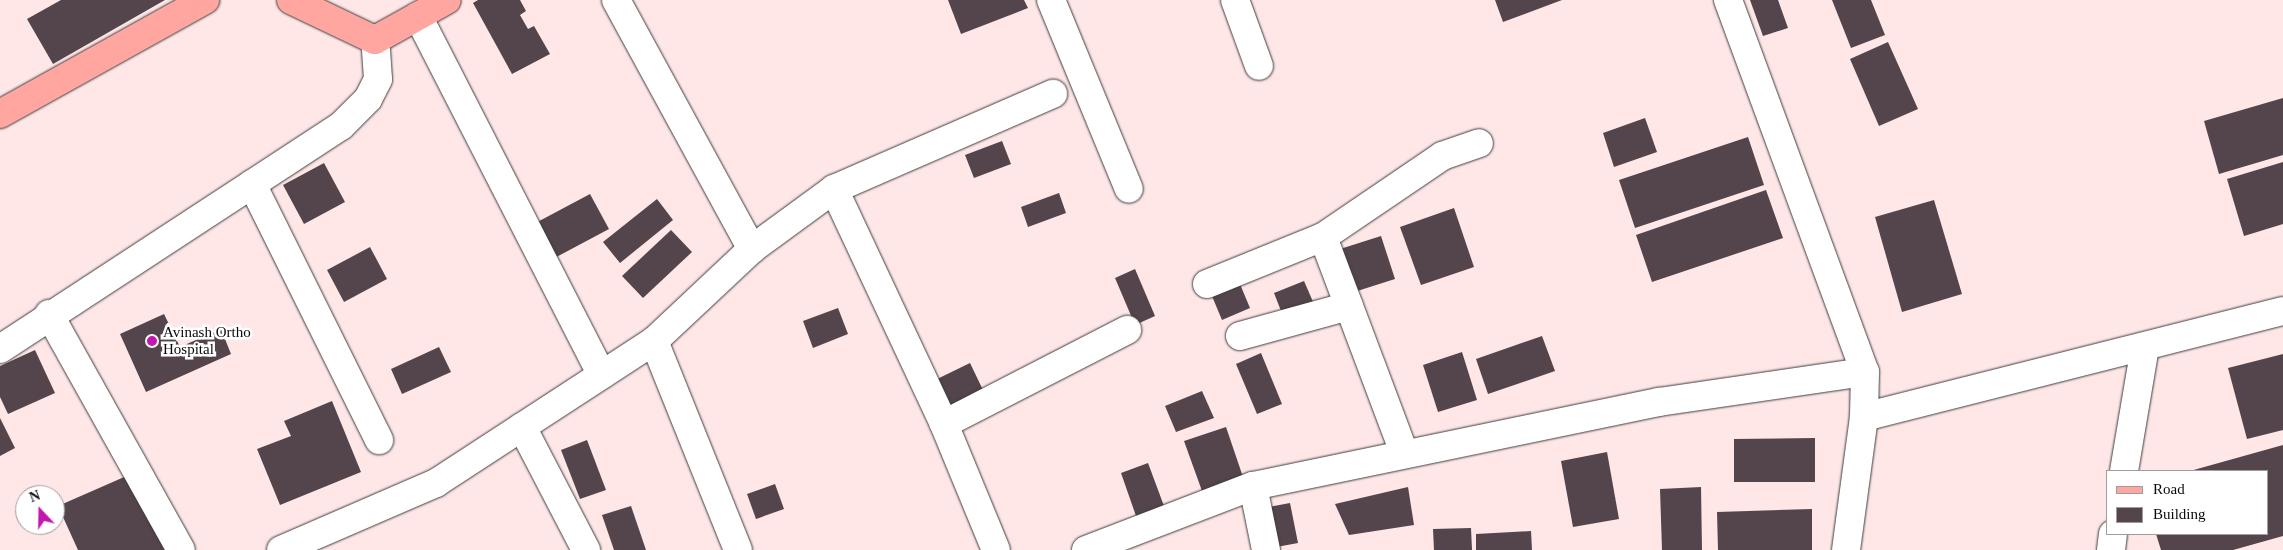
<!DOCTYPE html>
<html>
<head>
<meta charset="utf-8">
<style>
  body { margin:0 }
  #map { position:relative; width:2283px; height:550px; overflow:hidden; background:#ffe6e7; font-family:Georgia,serif }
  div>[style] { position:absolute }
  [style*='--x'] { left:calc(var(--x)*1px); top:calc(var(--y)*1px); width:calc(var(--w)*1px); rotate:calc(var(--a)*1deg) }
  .building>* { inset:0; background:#53454b }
  .roads { filter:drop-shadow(0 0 1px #3d3d3d) drop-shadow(0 0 1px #3d3d3d) }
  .street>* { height:28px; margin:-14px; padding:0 14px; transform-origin:14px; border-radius:14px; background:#fff }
  .secondary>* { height:28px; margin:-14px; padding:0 14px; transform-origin:14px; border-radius:14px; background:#ffa6a1 }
  .dots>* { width:14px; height:14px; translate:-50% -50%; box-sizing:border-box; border:2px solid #fff; border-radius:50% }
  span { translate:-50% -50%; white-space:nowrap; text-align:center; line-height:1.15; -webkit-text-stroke:5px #fff; paint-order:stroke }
  .poi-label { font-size:15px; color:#0a0a0a }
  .left { translate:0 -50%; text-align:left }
  .legend { position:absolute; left:2106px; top:470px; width:162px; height:65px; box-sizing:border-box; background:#fff; border:1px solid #9d9d9d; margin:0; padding:6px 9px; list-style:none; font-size:15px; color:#0a0a0a }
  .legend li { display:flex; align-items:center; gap:10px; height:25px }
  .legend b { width:25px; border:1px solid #9d9d9d }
  .north { position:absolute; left:15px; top:485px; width:50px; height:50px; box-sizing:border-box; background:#fff; border:1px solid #9d9d9d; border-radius:50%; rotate:339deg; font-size:14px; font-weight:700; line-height:20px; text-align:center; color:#0a0a0a }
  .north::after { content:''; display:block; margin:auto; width:18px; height:22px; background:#c318b0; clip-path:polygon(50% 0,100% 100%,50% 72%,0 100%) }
</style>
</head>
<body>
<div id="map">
  <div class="building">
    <i style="clip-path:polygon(61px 0,165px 0,53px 64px,27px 19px)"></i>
    <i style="clip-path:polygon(478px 0,520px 0,526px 11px,520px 15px,528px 29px,534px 26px,550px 54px,512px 74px,473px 3px)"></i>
    <i style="clip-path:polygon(948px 0,1024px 0,1028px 8px,961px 34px)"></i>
    <i style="clip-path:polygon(1495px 0,1562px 0,1503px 22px)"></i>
    <i style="clip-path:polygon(1750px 0,1778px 0,1788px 28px,1763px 36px)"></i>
    <i style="clip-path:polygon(1832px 0,1871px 0,1885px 35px,1851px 48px)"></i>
    <i style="clip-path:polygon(1888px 42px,1918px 109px,1879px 126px,1850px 59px)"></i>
    <i style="clip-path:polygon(2283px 98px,2283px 155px,2219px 174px,2204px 121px)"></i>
    <i style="clip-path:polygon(1645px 118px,1657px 152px,1614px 167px,1603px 133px)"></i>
    <i style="clip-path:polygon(1748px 137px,1764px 185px,1635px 228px,1619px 180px)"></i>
    <i style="clip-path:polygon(1002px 141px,1011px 164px,974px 178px,965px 155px)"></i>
    <i style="clip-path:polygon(2283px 162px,2283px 224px,2244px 236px,2227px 179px)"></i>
    <i style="clip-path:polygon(324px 163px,345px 202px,304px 224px,283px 185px)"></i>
    <i style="clip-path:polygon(1766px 190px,1783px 238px,1652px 282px,1636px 235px)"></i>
    <i style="clip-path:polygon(1059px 193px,1066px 213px,1028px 227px,1021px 207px)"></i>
    <i style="clip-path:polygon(590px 194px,609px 229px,547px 262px,528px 227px)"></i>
    <i style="clip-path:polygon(657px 199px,673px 220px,620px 263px,603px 242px)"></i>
    <i style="clip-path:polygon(1934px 200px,1962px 294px,1902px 312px,1875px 217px)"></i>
    <i style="clip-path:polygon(1454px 208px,1474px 267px,1421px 285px,1400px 227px)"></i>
    <i style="clip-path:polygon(671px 230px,692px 252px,643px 298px,622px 276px)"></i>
    <i style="clip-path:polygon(1381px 236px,1395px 279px,1351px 293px,1337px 250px)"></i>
    <i style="clip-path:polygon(370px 247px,387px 279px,344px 302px,327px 270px)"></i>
    <i style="clip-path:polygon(1135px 269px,1155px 316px,1135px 325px,1115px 278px)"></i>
    <i style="clip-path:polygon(1237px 277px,1250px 308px,1222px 320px,1209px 289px)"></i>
    <i style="clip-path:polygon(1304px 281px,1314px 304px,1283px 316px,1274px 293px)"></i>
    <i style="clip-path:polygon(838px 308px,848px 334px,813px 348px,803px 321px)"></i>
    <i style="clip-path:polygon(164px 314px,180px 347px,221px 329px,231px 354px,146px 392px,120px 334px)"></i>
    <i style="clip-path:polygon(1542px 336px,1555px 371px,1488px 394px,1476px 359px)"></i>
    <i style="clip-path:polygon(439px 347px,451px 372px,402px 394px,391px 369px)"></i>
    <i style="clip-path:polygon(35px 350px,55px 393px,8px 414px,0 397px,0 366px)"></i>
    <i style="clip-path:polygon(1462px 352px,1477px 400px,1438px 412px,1423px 365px)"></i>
    <i style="clip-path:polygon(1261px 353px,1282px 404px,1257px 414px,1236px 364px)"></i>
    <i style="clip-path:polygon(2283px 354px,2283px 430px,2247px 439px,2228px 368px)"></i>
    <i style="clip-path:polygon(970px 363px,983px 390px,945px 408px,933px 381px)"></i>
    <i style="clip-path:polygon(1202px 391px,1214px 418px,1176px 432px,1165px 406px)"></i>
    <i style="clip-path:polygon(332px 401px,361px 472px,280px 505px,257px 449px,291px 436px,284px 421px)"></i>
    <i style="clip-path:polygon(0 418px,15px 448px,0 456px)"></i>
    <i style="clip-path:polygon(1226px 427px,1243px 477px,1202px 491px,1184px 441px)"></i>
    <i style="clip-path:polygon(1815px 438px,1815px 482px,1734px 482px,1734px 439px)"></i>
    <i style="clip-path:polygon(587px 440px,606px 490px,580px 499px,561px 450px)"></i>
    <i style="clip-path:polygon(2283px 445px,2283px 536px,2233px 550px,2161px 550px,2156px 534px,2267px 534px,2267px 471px,2190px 471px)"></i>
    <i style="clip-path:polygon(1607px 452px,1619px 519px,1573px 527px,1561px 461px)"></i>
    <i style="clip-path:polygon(1148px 463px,1164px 506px,1136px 516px,1121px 473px)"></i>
    <i style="clip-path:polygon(131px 474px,165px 550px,78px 550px,58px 506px)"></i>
    <i style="clip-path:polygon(775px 484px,784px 509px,756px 519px,747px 494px)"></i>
    <i style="clip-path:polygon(1408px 487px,1414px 525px,1349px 535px,1335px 504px)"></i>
    <i style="clip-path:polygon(1701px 487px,1702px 550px,1662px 550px,1660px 489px)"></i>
    <i style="clip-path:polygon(1290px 503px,1298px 543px,1271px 548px,1263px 508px)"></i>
    <i style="clip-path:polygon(631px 506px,646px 550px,614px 550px,602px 515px)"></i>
    <i style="clip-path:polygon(1812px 509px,1812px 550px,1718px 550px,1717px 512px)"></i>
    <i style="clip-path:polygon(1471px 528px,1472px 550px,1434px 550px,1433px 529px)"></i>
    <i style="clip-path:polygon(1531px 531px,1532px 550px,1476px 550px,1476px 534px)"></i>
  </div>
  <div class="roads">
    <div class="street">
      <i style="--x:616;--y:0;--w:284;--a:61.4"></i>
      <i style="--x:1051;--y:0;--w:204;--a:67.6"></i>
      <i style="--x:1235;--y:0;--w:70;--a:70"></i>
      <i style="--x:1728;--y:0;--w:396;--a:69.8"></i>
      <i style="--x:1865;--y:372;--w:45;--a:91.3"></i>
      <i style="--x:1864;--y:417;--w:134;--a:97.7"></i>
      <i style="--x:418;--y:16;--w:403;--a:62.9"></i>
      <i style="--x:252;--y:184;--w:286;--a:63.6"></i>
      <i style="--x:834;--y:189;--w:259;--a:64.9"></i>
      <i style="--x:944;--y:424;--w:136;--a:67.6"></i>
      <i style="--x:1323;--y:237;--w:231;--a:69.4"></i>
      <i style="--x:1207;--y:284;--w:125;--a:-22.1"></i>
      <i style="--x:1323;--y:237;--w:144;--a:-34.2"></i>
      <i style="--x:1442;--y:156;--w:39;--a:-19"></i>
      <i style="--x:49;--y:314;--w:270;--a:60.8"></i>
      <i style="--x:1240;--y:336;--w:113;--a:-15.4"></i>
      <i style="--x:654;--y:341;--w:225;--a:68.1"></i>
      <i style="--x:0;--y:349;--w:407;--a:-33.2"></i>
      <i style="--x:341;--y:126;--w:38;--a:-45"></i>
      <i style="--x:368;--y:99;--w:22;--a:-63"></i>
      <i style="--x:378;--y:79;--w:39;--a:-94"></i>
      <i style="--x:1864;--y:417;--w:432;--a:-14.2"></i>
      <i style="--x:944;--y:424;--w:206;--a:-27.2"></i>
      <i style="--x:522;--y:427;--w:139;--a:62.5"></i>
      <i style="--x:2124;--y:471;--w:126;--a:-80.4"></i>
      <i style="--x:1253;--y:486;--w:65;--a:78.5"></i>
      <i style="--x:281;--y:550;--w:169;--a:-23.4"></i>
      <i style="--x:436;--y:483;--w:260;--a:-33.1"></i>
      <i style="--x:654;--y:341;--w:134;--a:-43.2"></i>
      <i style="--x:752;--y:249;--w:102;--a:-36.2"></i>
      <i style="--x:834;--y:189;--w:239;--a:-23.5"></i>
      <i style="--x:1086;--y:550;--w:179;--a:-21"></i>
      <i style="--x:1253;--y:486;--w:415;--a:-11.7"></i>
      <i style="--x:1659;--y:402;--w:208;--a:-8.3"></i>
      <i style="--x:2111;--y:550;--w:16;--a:-83"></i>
    </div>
    <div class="secondary">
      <i style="--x:291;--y:0;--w:93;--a:25.5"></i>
      <i style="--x:375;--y:40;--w:82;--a:-29.1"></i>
      <i style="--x:0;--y:114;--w:235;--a:-29.1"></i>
    </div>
  </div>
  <div class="dots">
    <i style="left:152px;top:341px;background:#c318b0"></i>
  </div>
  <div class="poi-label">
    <span class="left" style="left:163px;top:341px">Avinash Ortho<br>Hospital</span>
  </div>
  <ul class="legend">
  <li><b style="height:6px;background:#ffa6a1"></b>Road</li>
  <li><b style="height:14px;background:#53454b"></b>Building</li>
  </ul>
  <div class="north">N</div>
</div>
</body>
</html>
